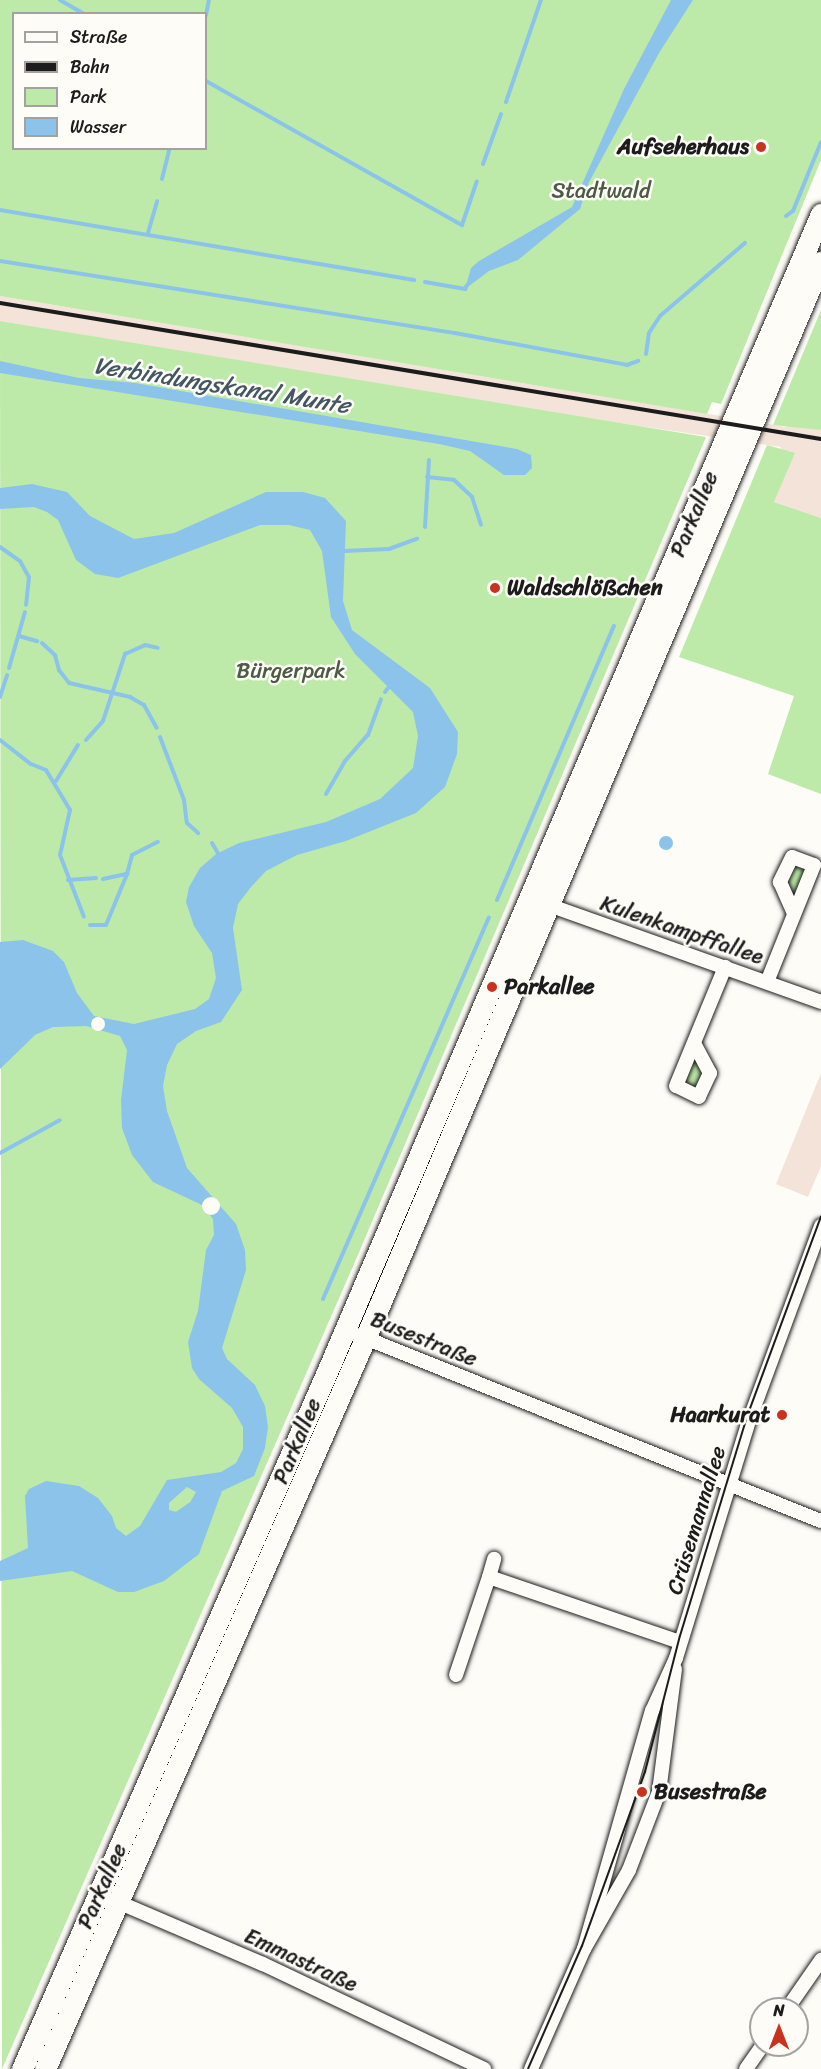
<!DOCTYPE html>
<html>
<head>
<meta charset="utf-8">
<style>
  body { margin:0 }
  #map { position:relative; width:821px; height:2069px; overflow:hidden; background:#fdfcf7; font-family:Sriracha,sans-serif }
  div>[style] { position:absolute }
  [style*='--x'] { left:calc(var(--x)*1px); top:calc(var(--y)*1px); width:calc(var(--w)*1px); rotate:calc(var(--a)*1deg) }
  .built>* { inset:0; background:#f4e3d9 }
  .green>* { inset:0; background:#bdeaa8 }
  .water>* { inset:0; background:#8cc3ea }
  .round { border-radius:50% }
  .pier>* { inset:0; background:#fdfcf7 }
  .stream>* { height:4px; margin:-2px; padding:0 2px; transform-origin:2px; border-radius:2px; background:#8cc3ea }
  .roads { filter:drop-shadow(0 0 2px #1c1c1c) drop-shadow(0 0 2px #1c1c1c) }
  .minor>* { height:14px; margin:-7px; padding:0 7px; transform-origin:7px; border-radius:7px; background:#fdfcf7 }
  .primary>* { height:21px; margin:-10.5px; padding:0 10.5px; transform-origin:10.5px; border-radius:10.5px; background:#fdfcf7 }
  .tram>* { height:1.5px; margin:-0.75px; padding:0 0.75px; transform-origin:0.75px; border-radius:0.75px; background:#1c1c1c }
  .rail>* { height:4px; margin:-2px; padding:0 2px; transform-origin:2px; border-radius:2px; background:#1c1c1c }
  .dots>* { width:16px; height:16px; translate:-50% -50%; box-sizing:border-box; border:3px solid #fdfcf7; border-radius:50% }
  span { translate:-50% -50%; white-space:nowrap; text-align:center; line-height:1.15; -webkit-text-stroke:5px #fdfcf7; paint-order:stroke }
  .poi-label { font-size:22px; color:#1c1c1c; font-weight:700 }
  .right { translate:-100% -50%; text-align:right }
  .left { translate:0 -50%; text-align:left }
  .park-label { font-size:22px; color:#4c5a46 }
  .street-label { font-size:22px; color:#1c1c1c }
  .water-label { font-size:24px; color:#435664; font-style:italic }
  .legend { position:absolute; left:12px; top:12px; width:195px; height:138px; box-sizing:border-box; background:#fdfcf7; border:2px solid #a3a29f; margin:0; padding:8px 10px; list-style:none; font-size:18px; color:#1c1c1c }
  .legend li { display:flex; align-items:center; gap:12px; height:30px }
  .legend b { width:30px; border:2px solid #a3a29f }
  .north { position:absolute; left:749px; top:1997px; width:60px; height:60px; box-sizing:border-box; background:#fdfcf7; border:2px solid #a3a29f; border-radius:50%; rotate:0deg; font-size:16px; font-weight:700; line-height:24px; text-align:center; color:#1c1c1c }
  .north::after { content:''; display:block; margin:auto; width:21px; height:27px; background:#c8321e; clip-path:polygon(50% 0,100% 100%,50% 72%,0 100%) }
</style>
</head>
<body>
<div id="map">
  <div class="built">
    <i style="clip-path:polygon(0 296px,786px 427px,788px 424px,821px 430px,821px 518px,774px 502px,794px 454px,780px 451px,781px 447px,507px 406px,0 321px)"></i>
    <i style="clip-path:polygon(821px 1073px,821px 1166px,808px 1197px,776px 1184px)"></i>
  </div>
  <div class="green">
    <i style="clip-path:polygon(evenodd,0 0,821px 0,821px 160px,721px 404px,712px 402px,707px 414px,0 296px,0 0,14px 14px,206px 14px,206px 148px,14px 148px,14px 14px)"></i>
    <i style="clip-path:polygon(821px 310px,821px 430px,773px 425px)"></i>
    <i style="clip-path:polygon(0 321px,706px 437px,354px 1264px,2px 2069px)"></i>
    <i style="clip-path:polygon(767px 445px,795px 453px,774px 502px,821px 518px,821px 794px,768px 774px,794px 696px,679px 657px)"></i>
    <i style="clip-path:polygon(795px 864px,805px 872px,795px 899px,786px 882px)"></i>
    <i style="clip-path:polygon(694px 1056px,703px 1074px,693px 1089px,684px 1083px)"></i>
  </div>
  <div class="water">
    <i style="clip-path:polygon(671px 0,693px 0,659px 53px,588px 184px,580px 209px,518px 260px,489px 271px,465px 289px,471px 268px,479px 261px,572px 207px,624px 89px)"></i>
    <i style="clip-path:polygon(0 361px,79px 378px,135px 383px,517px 449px,531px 455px,532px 468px,525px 475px,504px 475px,470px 451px,439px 444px,0 373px)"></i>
    <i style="clip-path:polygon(evenodd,32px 484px,67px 492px,90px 516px,134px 539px,174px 533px,266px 492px,303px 492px,325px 498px,346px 521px,343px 601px,352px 630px,430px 688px,458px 732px,457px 754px,445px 787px,416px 813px,346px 841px,297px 855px,266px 871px,251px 887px,238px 904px,233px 928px,242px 990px,221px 1022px,196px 1031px,177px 1044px,167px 1065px,163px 1086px,167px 1111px,187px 1168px,236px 1224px,245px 1250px,246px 1270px,222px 1348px,227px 1359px,255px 1385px,265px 1406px,268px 1427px,265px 1448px,254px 1476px,222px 1491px,199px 1554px,164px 1581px,134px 1592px,118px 1592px,72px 1571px,0 1581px,0 1561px,28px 1548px,25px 1496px,29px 1489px,46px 1481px,79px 1486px,98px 1498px,112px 1516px,116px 1528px,126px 1536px,140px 1526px,167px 1480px,221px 1472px,236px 1463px,243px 1449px,243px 1427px,232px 1408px,199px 1379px,192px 1368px,188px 1342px,198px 1311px,206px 1250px,214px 1235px,213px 1219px,202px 1205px,153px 1182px,132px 1155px,122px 1128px,121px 1100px,127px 1050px,120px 1036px,86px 1026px,53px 1027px,35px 1035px,0 1069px,0 942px,23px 940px,53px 951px,64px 962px,77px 993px,94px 1016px,134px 1024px,195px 1009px,209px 999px,216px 978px,212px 953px,194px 926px,186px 902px,189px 887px,200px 868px,216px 854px,239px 843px,326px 822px,380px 799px,413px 768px,418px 736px,413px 712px,355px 654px,331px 617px,322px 551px,310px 530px,289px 525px,260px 525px,118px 578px,95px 574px,76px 560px,58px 520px,47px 512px,34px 507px,0 509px,0 488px,32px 484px,187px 1487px,196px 1492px,188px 1506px,181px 1513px,169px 1510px,169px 1503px,187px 1487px)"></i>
    <i class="round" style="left:659px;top:836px;width:14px;height:14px"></i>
  </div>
  <div class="pier">
    <i class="round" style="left:91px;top:1017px;width:14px;height:14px"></i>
    <i class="round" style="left:202px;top:1197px;width:18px;height:18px"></i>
  </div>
  <div class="stream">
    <i style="--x:60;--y:0;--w:28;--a:30"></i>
    <i style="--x:206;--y:15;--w:15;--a:-79"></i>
    <i style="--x:206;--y:81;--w:294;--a:29.4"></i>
    <i style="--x:462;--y:225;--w:46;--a:-71.2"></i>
    <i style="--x:506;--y:102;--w:108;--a:-71.1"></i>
    <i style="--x:483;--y:164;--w:53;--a:-70.2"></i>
    <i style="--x:162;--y:179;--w:32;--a:-76"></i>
    <i style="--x:0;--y:210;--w:420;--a:9.6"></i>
    <i style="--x:786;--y:216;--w:9;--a:-36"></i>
    <i style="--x:793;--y:211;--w:74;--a:-67.9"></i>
    <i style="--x:148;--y:233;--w:33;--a:-74"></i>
    <i style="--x:0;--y:261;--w:461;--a:9"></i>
    <i style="--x:455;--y:333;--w:175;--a:10.5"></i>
    <i style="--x:627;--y:365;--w:12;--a:-20"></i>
    <i style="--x:425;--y:282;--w:41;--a:9.9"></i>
    <i style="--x:465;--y:289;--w:4;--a:-63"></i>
    <i style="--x:646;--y:354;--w:21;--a:-82"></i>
    <i style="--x:649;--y:333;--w:20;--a:-57"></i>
    <i style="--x:660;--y:316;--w:112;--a:-40.7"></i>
    <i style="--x:427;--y:477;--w:27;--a:6"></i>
    <i style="--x:454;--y:480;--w:25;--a:43"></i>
    <i style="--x:472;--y:497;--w:29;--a:72"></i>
    <i style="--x:425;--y:527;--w:67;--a:-86.6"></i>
    <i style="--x:0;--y:547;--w:24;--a:35"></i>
    <i style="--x:20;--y:561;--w:18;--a:61"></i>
    <i style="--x:29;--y:577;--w:28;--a:96"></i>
    <i style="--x:344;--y:551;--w:45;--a:-2.5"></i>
    <i style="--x:389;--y:549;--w:30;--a:-20"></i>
    <i style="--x:19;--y:636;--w:19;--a:16"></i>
    <i style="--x:42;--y:643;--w:18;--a:43"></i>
    <i style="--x:55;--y:655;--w:16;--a:75"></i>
    <i style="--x:59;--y:670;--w:16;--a:52"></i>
    <i style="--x:69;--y:683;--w:63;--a:12.9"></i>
    <i style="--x:130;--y:697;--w:16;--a:30"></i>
    <i style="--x:144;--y:705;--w:26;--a:61"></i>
    <i style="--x:9;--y:668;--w:58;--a:-74.1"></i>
    <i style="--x:385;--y:692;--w:11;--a:-52"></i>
    <i style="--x:0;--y:697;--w:23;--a:-72"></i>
    <i style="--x:160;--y:737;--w:67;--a:69.1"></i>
    <i style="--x:184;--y:800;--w:23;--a:83"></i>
    <i style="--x:187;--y:823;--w:15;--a:42"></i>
    <i style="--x:0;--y:740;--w:39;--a:38"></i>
    <i style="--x:31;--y:764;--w:16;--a:22"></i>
    <i style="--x:46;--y:770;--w:47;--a:59"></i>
    <i style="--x:70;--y:810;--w:46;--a:102.5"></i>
    <i style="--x:60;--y:855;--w:66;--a:68.8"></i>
    <i style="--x:86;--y:740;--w:25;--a:-48"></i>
    <i style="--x:103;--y:721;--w:71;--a:-71.8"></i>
    <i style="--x:125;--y:654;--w:22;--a:-24"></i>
    <i style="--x:145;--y:645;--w:13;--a:13"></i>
    <i style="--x:56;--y:781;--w:42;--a:-58.6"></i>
    <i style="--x:326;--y:794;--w:38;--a:-60"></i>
    <i style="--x:345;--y:761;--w:35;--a:-49"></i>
    <i style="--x:368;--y:735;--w:38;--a:-70"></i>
    <i style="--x:212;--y:843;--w:14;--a:60"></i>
    <i style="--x:103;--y:879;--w:25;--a:-12"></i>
    <i style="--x:127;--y:874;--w:20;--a:-75"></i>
    <i style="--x:132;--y:855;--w:29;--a:-27"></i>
    <i style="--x:68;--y:880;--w:28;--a:-4"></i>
    <i style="--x:497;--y:900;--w:298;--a:-66.9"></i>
    <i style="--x:90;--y:925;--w:16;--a:0"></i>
    <i style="--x:106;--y:925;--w:55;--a:-67.6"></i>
    <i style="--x:0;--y:1153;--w:68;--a:-28.8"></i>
    <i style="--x:323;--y:1299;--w:416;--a:-66.5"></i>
    <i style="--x:175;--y:1515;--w:19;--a:-35"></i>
  </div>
  <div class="roads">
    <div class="minor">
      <i style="--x:543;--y:903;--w:295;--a:19.6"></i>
      <i style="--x:767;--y:982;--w:126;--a:-68.1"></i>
      <i style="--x:814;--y:865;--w:23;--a:-160"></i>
      <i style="--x:792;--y:857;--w:28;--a:116"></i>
      <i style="--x:780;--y:882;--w:34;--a:66"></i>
      <i style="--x:695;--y:1045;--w:32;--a:62"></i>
      <i style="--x:710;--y:1073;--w:26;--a:115"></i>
      <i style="--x:699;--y:1097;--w:25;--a:-154"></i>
      <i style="--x:676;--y:1086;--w:129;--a:-67.6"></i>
      <i style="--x:358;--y:1335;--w:499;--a:21.9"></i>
      <i style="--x:489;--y:1577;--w:19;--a:-74"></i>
      <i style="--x:456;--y:1675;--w:103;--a:-71.4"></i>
      <i style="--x:489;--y:1577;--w:202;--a:18.8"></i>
      <i style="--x:111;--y:1899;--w:165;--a:23.2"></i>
      <i style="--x:263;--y:1964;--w:245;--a:25.4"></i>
      <i style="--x:584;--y:1949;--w:248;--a:-74.1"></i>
      <i style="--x:652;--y:1711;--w:58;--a:-65.6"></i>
      <i style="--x:676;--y:1658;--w:251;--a:-72.9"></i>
      <i style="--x:750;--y:1418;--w:205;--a:-69.7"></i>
      <i style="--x:787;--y:2009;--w:60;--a:-55.2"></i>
      <i style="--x:531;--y:2069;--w:131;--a:-66.2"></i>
      <i style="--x:584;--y:1949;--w:91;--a:-60.3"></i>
      <i style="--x:629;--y:1870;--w:84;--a:-69"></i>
      <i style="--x:659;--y:1792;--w:124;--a:-82.6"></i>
      <i style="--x:746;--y:2069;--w:29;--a:-55"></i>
    </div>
    <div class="primary">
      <i style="--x:22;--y:2069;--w:776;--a:-66.37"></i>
      <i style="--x:333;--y:1358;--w:1244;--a:-66.9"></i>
      <i style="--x:45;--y:2069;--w:820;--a:-66.34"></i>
      <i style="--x:374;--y:1318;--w:1147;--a:-67.06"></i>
    </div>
  </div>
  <div class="tram">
    <i style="--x:528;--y:2069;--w:134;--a:-66.3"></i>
    <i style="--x:582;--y:1946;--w:185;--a:-70.1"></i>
    <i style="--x:645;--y:1772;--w:140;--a:-75.6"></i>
    <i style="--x:680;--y:1636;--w:232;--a:-73"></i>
    <i style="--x:748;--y:1414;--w:210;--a:-69.7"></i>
  </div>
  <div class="rail">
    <i style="--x:0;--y:303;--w:832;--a:9.41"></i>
  </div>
  <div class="dots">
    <i style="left:761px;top:147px;background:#c8321e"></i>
    <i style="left:495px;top:588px;background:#c8321e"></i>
    <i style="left:492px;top:987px;background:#c8321e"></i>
    <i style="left:782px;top:1415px;background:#c8321e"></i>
    <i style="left:642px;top:1792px;background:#c8321e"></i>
  </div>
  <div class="poi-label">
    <span class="right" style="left:749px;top:147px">Aufseherhaus</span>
    <span class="left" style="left:507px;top:588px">Waldschlößchen</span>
    <span class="left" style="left:504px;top:987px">Parkallee</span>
    <span class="right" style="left:770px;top:1415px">Haarkurat</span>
    <span class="left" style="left:654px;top:1792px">Busestraße</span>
  </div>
  <div class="park-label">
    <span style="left:601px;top:191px">Stadtwald</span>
    <span style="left:291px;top:671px">Bürgerpark</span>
  </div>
  <div class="street-label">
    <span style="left:694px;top:514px;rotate:-67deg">Parkallee</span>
    <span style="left:682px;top:930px;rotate:19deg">Kulenkampffallee</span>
    <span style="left:424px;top:1339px;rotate:22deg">Busestraße</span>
    <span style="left:297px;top:1441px;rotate:-67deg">Parkallee</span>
    <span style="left:696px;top:1520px;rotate:-73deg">Crüsemannallee</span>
    <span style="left:102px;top:1886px;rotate:-66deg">Parkallee</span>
    <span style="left:301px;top:1960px;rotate:25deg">Emmastraße</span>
  </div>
  <div class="water-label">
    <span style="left:222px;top:386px;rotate:9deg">Verbindungskanal Munte</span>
  </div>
  <ul class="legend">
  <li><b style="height:8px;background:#fdfcf7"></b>Straße</li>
  <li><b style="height:8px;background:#1c1c1c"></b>Bahn</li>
  <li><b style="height:16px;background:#bdeaa8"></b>Park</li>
  <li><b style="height:16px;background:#8cc3ea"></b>Wasser</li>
  </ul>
  <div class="north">N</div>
</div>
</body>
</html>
